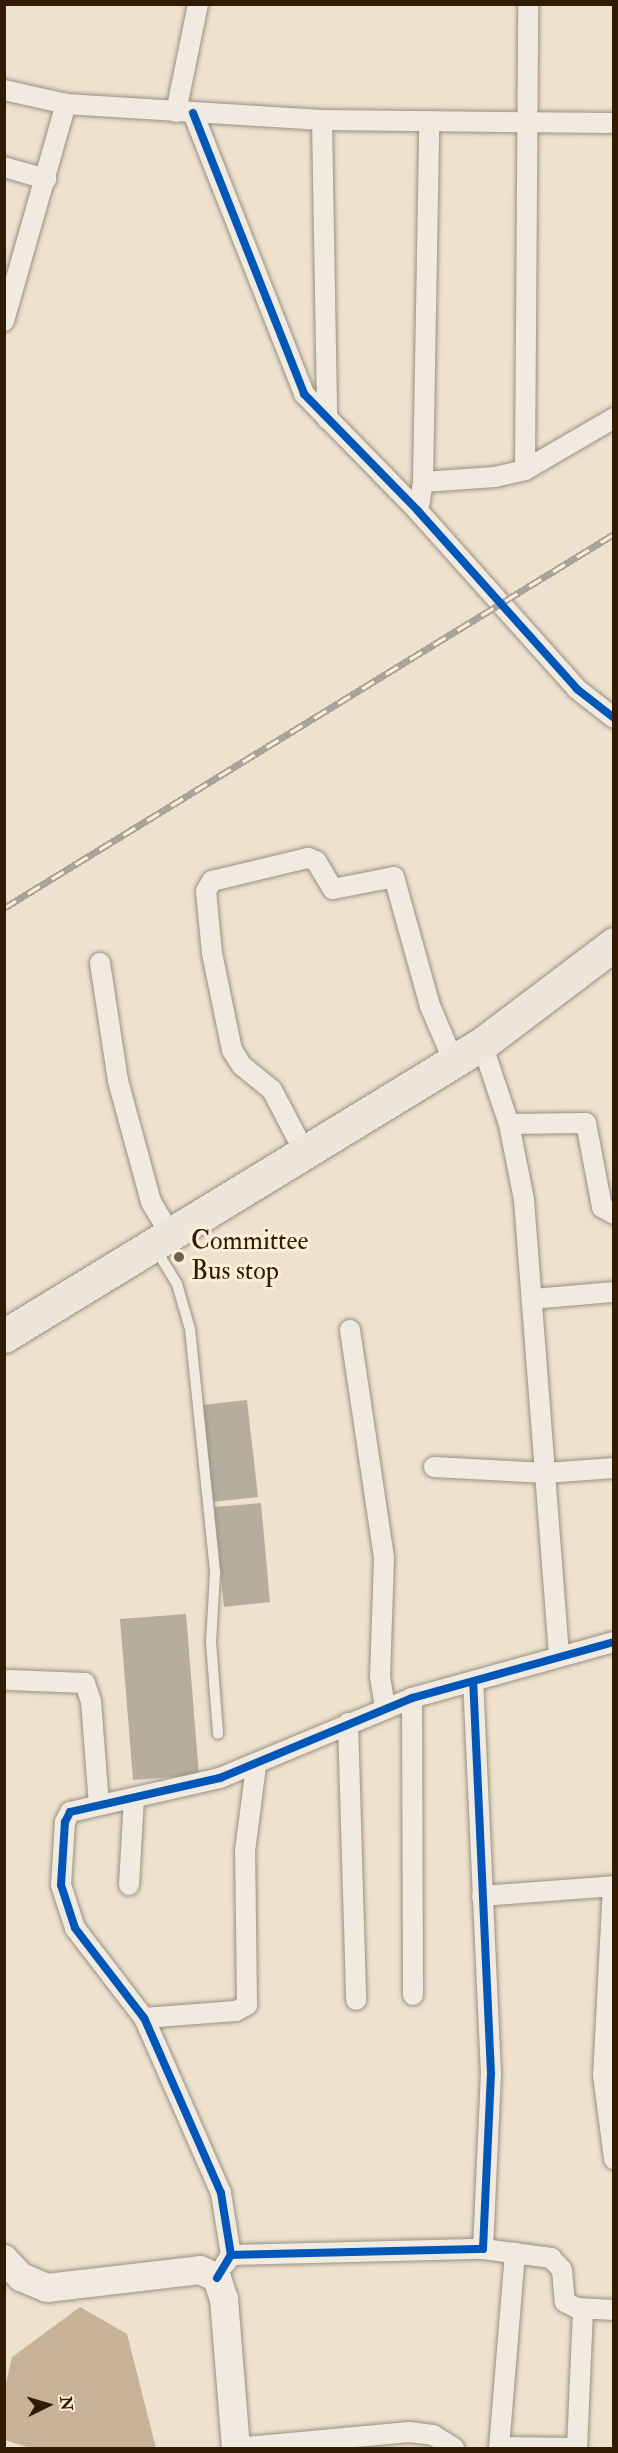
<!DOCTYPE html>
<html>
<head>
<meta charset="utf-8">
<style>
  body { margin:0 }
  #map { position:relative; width:618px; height:2453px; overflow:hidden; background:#eee2ce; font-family:"IM FELL Double Pica",serif }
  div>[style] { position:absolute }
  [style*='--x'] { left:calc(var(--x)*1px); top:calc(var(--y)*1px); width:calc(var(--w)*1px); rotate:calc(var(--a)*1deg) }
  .water>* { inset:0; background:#c7b498 }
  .building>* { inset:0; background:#b6ad9e }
  .roads { filter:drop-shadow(0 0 2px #999082) drop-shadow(0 0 2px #999082) }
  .lane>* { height:10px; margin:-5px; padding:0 5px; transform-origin:5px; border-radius:5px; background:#f0eae0 }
  .street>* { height:20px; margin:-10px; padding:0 10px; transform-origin:10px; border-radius:10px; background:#f0eae0 }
  .secondary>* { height:28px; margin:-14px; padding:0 14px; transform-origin:14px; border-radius:14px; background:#f0eae0 }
  .highway>* { height:33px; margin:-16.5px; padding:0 16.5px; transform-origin:16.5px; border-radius:16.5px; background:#ede6db }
  .rail>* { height:7px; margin-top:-3.5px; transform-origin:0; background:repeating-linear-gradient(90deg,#fceed7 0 14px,#aaa399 0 28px); box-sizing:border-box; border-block:2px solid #aaa399 }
  .cycleway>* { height:8px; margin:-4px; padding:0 4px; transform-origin:4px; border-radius:4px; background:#0057b8 }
  .dots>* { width:16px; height:16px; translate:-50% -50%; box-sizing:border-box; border:3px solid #fceed7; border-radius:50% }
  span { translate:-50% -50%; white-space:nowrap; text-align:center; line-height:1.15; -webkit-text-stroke:6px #fceed7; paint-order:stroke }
  .poi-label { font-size:26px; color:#311b04 }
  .left { translate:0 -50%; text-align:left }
  .frame { position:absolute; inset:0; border:6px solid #311b04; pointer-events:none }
  .north { position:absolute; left:18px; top:2375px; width:60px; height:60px; -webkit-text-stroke:4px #fceed7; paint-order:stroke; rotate:85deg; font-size:16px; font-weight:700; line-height:24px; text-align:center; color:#311b04 }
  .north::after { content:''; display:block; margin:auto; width:21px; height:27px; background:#311b04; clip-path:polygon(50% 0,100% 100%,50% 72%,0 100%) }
</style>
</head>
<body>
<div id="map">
  <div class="water">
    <i style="clip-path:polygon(80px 2307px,127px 2334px,156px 2448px,30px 2448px,5px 2440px,5px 2387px,12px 2357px)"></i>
  </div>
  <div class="building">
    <i style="clip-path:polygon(247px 1400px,258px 1497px,212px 1502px,202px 1405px)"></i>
    <i style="clip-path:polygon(261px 1503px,270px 1602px,224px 1607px,214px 1507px)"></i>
    <i style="clip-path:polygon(186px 1614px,199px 1775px,133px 1780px,120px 1619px)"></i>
  </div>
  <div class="roads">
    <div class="lane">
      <i style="--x:155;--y:1248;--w:42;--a:58.6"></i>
      <i style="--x:177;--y:1284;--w:47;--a:73.9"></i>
      <i style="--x:190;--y:1329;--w:245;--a:84.1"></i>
      <i style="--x:215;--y:1573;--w:69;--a:93.3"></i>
      <i style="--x:211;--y:1642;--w:92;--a:85.6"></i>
    </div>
    <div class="street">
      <i style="--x:4;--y:90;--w:64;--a:12.7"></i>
      <i style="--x:66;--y:104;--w:256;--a:3.6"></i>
      <i style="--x:322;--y:120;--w:292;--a:0.6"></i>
      <i style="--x:176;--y:112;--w:110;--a:-78.5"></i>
      <i style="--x:193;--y:113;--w:302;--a:68.4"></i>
      <i style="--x:304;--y:394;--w:163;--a:45.7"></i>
      <i style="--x:418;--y:511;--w:239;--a:48.2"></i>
      <i style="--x:577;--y:689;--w:47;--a:38.1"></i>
      <i style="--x:322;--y:120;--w:299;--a:89"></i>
      <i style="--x:4;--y:167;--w:44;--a:15.9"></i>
      <i style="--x:4;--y:321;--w:226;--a:-74.1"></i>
      <i style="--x:525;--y:470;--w:466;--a:-89.6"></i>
      <i style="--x:423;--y:482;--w:72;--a:-4"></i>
      <i style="--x:495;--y:477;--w:31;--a:-13"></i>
      <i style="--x:525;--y:470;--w:103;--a:-30.3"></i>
      <i style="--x:418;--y:511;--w:29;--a:-80"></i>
      <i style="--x:423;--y:482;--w:361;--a:-89"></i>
      <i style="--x:100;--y:963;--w:119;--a:81.3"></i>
      <i style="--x:118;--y:1081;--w:125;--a:74.7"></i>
      <i style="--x:151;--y:1202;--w:41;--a:59"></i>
      <i style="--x:482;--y:1044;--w:84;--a:71.4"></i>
      <i style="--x:509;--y:1124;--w:77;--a:78.8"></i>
      <i style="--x:524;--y:1200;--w:458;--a:85.6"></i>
      <i style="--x:509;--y:1124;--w:77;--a:-0.7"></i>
      <i style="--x:586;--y:1123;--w:86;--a:79.2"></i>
      <i style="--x:602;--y:1207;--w:14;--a:30"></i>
      <i style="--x:306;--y:1155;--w:73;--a:-117.6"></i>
      <i style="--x:272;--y:1090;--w:38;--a:-141"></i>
      <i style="--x:242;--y:1066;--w:19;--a:-122"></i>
      <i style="--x:232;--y:1050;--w:99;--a:-101.7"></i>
      <i style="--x:212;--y:953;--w:62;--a:-95.5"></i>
      <i style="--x:206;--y:891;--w:12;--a:-59"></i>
      <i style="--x:212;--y:881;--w:99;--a:-13.5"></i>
      <i style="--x:308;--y:858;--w:9;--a:21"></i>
      <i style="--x:316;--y:861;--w:33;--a:59"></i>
      <i style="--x:333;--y:889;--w:62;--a:-11.1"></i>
      <i style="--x:394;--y:877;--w:134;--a:74.4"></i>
      <i style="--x:430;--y:1006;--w:61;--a:66.8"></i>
      <i style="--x:532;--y:1299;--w:82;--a:-4.9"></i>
      <i style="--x:350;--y:1330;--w:231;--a:81.5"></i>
      <i style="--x:384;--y:1558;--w:118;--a:91.9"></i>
      <i style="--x:380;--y:1676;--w:33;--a:81"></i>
      <i style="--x:434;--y:1467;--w:112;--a:3.1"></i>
      <i style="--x:546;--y:1473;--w:68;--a:-4.2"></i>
      <i style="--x:9;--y:1680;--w:76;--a:2.3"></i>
      <i style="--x:85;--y:1683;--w:19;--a:72"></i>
      <i style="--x:91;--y:1701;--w:103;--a:85.6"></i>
      <i style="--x:412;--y:1698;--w:297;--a:89.8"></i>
      <i style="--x:348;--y:1723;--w:277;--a:88.3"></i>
      <i style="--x:129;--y:1885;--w:86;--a:-86.7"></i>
      <i style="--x:613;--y:1886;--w:189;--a:93"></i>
      <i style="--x:603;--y:2075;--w:85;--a:82.5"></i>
      <i style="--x:482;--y:1896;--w:132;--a:-4.3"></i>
      <i style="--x:144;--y:2018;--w:92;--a:-4.4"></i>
      <i style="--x:236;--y:2011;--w:13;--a:-29"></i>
      <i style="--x:247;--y:2005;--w:154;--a:-90.7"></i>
      <i style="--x:245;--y:1851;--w:86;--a:-82.6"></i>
      <i style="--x:483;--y:2249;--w:69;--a:7.5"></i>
      <i style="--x:551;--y:2258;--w:16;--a:47"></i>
      <i style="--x:562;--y:2270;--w:32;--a:85"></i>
      <i style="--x:565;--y:2302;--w:13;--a:27"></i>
      <i style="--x:577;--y:2308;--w:37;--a:3"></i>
      <i style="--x:231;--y:2255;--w:63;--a:-99.2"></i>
      <i style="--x:221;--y:2193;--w:191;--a:-113.7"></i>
      <i style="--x:144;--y:2018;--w:113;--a:-127.5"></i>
      <i style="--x:75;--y:1928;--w:45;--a:-108"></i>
      <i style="--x:61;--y:1885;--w:63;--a:-86.4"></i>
      <i style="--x:65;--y:1822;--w:11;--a:-63"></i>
      <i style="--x:70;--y:1812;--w:154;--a:-12.8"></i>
      <i style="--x:220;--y:1778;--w:208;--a:-22.6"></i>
      <i style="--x:412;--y:1698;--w:210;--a:-15.5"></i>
      <i style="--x:225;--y:2264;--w:11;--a:-56"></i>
      <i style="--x:231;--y:2255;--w:252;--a:-1.4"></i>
      <i style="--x:483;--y:2249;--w:175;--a:-87.4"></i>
      <i style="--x:491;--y:2074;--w:389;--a:-92.6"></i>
      <i style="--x:499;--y:2447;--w:78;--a:0.7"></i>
      <i style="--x:577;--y:2448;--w:139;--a:-87.5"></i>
      <i style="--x:236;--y:2448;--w:174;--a:-5.3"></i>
      <i style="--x:409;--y:2432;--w:24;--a:7"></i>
      <i style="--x:433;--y:2435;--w:25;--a:32"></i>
      <i style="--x:499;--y:2448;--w:196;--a:-85.3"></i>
    </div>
    <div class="secondary">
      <i style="--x:4;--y:2259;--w:25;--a:47"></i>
      <i style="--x:21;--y:2277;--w:28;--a:23"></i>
      <i style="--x:47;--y:2288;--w:154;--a:-6.7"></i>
      <i style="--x:200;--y:2270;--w:19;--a:25"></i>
      <i style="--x:217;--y:2278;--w:22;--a:72"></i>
      <i style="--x:224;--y:2299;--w:149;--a:85.4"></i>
    </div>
    <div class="highway">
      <i style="--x:4;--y:1336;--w:560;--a:-31.42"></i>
      <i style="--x:482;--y:1044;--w:166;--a:-37.1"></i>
    </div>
  </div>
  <div class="rail">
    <i style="--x:4;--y:908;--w:716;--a:-31.51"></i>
  </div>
  <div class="cycleway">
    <i style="--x:193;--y:113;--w:302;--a:68.4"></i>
    <i style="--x:304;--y:394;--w:163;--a:45.7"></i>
    <i style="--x:418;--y:511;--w:239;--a:48.2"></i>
    <i style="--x:577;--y:689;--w:47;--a:38.1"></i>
    <i style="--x:231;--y:2255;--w:63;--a:-99.2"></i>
    <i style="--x:221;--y:2193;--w:191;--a:-113.7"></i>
    <i style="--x:144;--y:2018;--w:113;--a:-127.5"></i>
    <i style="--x:75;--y:1928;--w:45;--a:-108"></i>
    <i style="--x:61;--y:1885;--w:63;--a:-86.4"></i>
    <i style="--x:65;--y:1822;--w:11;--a:-63"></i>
    <i style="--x:70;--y:1812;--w:154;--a:-12.8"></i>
    <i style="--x:220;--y:1778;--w:208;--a:-22.6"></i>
    <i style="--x:412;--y:1698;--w:210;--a:-15.5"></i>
    <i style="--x:217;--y:2278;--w:27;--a:-59"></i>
    <i style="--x:231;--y:2255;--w:252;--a:-1.4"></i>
    <i style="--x:483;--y:2249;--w:175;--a:-87.4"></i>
    <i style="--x:491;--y:2074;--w:389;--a:-92.6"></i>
  </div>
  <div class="dots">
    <i style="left:179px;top:1257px;background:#73614b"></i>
  </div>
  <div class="poi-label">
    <span class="left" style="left:191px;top:1257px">Committee<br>Bus stop</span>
  </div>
  <div class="frame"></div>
  <div class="north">N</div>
</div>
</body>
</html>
